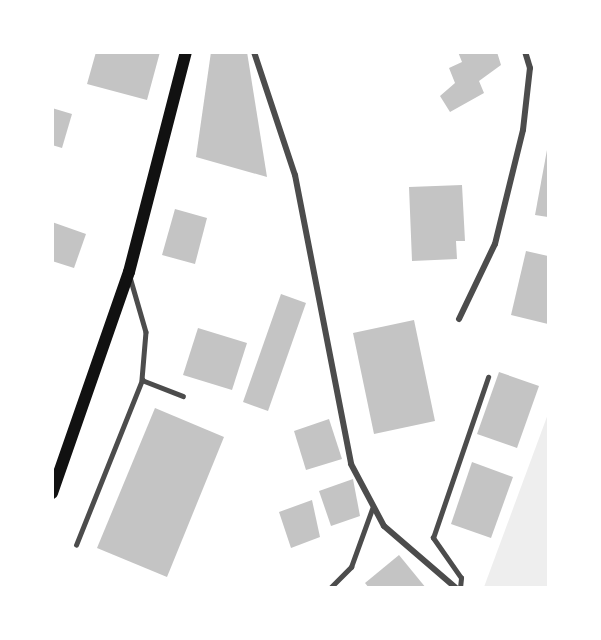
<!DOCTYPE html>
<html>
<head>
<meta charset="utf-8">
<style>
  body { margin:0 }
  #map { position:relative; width:601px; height:640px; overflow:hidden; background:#fff; font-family:"Titillium Web",sans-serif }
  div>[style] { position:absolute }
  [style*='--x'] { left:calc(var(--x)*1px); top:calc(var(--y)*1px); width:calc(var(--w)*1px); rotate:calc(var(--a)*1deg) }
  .green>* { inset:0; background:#eee }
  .building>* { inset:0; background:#c4c4c4 }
  .service>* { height:4.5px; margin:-2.25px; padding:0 2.25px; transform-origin:2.25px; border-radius:2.25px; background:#4c4c4c }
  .minor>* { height:6px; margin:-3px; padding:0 3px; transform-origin:3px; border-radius:3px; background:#4c4c4c }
  .secondary>* { height:12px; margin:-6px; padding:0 6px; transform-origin:6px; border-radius:6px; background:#111 }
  span { translate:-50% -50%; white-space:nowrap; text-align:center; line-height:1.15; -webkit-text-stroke:4.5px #fff; paint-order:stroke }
  .frame { position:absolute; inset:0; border:54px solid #fff; pointer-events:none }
</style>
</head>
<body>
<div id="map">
  <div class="green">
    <i style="clip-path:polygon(548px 414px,548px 587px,484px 587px)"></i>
  </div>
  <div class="building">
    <i style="clip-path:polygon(96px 52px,160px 52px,147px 100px,87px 84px)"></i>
    <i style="clip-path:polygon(211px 52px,247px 52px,267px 177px,196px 157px)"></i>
    <i style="clip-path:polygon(458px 52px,497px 52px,501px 65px,479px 81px,484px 93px,450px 112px,440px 96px,455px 83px,449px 68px,462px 62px)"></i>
    <i style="clip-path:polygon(52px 108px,72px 114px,62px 148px,52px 145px)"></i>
    <i style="clip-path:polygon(547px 150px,548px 150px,548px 217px,535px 215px)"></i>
    <i style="clip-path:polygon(462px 185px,465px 241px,456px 241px,457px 259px,412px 261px,409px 187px)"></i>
    <i style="clip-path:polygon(175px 209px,207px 218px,195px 264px,162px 255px)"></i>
    <i style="clip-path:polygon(52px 222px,86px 234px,74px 268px,52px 261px)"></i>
    <i style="clip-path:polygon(526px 251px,548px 256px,548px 324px,511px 315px)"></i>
    <i style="clip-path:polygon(281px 294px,306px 303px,268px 411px,243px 402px)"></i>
    <i style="clip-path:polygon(414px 320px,435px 421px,374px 434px,353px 333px)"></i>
    <i style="clip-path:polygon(198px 328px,247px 343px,232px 390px,183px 375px)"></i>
    <i style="clip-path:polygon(499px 372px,539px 386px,517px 448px,477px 434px)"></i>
    <i style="clip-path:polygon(155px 408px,224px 437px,167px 577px,97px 548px)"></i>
    <i style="clip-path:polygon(329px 419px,342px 459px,306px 470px,294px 431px)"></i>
    <i style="clip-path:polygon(472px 462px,513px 477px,491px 538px,451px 524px)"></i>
    <i style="clip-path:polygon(353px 479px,360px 516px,331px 526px,319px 491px)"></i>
    <i style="clip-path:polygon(312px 500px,320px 537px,291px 548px,279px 512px)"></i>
    <i style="clip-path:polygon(399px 555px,426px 588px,369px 588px,365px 583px)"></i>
  </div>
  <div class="service">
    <i style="--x:130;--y:277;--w:57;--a:73.8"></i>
    <i style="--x:146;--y:332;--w:48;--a:94.8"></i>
    <i style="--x:76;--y:545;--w:178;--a:-68.2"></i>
    <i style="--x:142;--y:380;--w:44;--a:21.3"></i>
    <i style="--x:330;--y:588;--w:30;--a:-45"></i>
    <i style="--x:351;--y:567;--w:62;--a:-70.1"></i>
    <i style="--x:460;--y:588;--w:10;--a:-84"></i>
    <i style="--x:461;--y:578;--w:49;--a:-125"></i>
    <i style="--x:433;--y:538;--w:170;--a:-71.1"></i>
  </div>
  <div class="minor">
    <i style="--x:254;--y:52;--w:130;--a:71.6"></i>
    <i style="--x:295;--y:175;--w:294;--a:79"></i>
    <i style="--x:351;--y:464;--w:70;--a:62"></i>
    <i style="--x:384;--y:526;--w:95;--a:40.7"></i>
    <i style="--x:459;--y:319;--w:83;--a:-64.4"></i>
    <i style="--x:495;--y:244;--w:117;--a:-76.2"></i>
    <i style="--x:523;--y:130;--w:62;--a:-83.6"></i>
    <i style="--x:530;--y:68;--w:17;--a:-107"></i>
  </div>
  <div class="secondary">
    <i style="--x:52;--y:493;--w:234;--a:-70.8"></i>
    <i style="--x:129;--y:272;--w:227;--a:-75.5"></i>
  </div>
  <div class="frame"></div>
</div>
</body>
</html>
